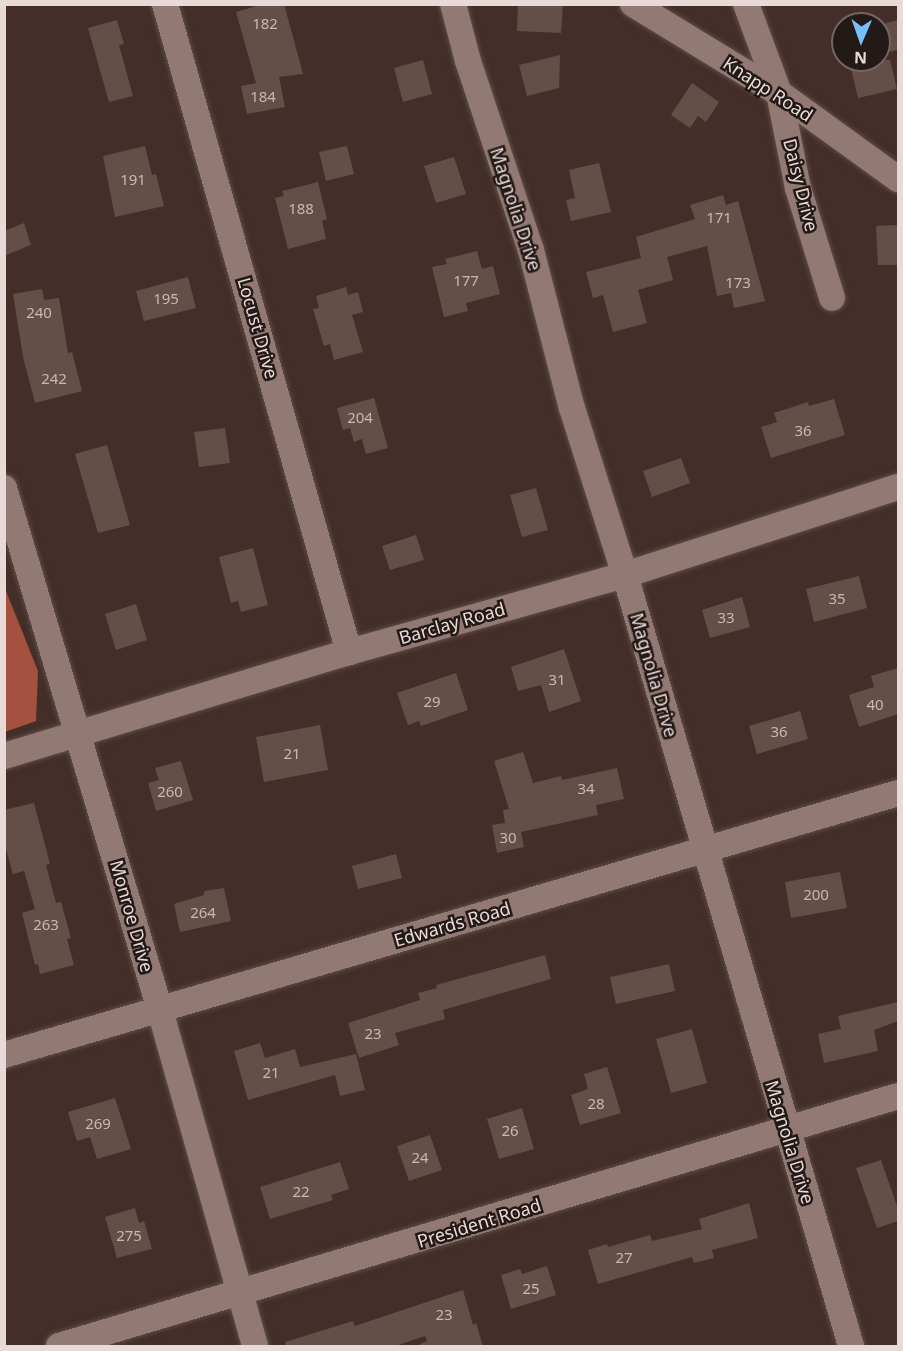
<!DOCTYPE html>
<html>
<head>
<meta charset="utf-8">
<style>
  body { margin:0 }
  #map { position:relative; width:903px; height:1351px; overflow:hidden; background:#442e29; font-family:"Noto Sans",sans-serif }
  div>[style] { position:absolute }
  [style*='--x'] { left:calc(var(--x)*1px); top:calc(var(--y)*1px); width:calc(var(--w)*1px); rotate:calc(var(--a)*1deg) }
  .forest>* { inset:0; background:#a6503f }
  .building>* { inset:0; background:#664e48 }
  .roads { filter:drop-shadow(0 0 2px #5e4d48) drop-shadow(0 0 2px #5e4d48) }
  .minor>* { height:26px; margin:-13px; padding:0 13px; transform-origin:13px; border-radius:13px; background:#937973 }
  span { translate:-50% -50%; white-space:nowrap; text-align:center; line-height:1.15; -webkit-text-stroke:5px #231917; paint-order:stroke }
  .number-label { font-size:15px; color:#c8b7b2 }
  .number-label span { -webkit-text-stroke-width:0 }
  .street-label { font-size:18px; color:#e8dad6 }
  .frame { position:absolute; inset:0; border:6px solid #e8dad6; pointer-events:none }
  .north { position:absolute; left:831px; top:12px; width:60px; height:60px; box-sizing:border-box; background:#231917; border:2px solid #726663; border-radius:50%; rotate:182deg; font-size:16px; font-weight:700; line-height:24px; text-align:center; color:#e8dad6 }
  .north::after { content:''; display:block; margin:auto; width:21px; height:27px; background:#77c0f7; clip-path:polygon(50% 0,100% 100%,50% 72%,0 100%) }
</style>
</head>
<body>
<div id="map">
  <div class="forest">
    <i style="clip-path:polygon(4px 586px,38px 671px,36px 721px,5px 732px)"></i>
  </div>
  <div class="building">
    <i style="clip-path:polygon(263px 4px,284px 4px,303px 74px,279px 77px,285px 107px,247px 114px,241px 86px,256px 83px,236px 12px)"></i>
    <i style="clip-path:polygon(518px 4px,563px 4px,561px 33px,517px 31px)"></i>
    <i style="clip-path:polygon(117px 20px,124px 44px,119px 45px,133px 96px,109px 102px,88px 28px)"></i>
    <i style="clip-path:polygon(898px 20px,898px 50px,879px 54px,879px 25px)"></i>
    <i style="clip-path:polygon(560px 55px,559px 88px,527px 96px,519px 65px)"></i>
    <i style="clip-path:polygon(423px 60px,432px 94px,403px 102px,394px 68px)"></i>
    <i style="clip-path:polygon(849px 60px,890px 60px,897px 89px,858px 98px)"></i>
    <i style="clip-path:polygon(692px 83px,719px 102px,706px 122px,698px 116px,690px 128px,671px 115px)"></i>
    <i style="clip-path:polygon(145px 146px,152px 175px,156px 174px,164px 206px,115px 217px,103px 156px)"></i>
    <i style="clip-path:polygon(347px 146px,354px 174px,326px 181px,319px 152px)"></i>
    <i style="clip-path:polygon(454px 157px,466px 194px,436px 203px,424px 166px)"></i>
    <i style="clip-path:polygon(599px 163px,611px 212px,571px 221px,566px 200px,575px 198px,569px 170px)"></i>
    <i style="clip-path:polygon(318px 182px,327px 219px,322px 221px,326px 239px,288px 249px,275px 198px,284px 196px,282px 191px)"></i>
    <i style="clip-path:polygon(723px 195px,726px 205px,738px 201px,765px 301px,734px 308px,731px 293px,717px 296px,707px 246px,667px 257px,673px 280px,638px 290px,647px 323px,613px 332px,603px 295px,593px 298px,586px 272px,641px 258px,636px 237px,695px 219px,690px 205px)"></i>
    <i style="clip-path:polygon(24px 223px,31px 245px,4px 256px,4px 231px)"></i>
    <i style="clip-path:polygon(898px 225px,898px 265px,878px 265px,876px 226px)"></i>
    <i style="clip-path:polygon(477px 251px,482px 269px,493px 266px,500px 294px,466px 303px,468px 311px,444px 317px,432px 267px,447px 264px,445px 259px)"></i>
    <i style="clip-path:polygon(188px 277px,196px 308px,144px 321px,136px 291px)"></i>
    <i style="clip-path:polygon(346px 287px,348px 295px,358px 292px,363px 312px,352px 315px,363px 352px,334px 360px,330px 344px,324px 346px,313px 309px,319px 308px,316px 296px)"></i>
    <i style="clip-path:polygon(42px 289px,44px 300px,59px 298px,68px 353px,72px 352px,82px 391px,35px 403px,23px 357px,13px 294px)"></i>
    <i style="clip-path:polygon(374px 398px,388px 448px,366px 454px,362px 439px,354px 442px,350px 428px,343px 430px,337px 408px)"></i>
    <i style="clip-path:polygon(834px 399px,845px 435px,771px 458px,761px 427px,777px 422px,774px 413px,808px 402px,809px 406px)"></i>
    <i style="clip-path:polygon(225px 428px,230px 463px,199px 467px,194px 432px)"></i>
    <i style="clip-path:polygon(107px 445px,130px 525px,98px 533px,75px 454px)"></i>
    <i style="clip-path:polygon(681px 458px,690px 483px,652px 497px,643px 471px)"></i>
    <i style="clip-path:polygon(536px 488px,548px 530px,522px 537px,510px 495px)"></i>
    <i style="clip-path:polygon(416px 535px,424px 560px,390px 570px,382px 546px)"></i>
    <i style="clip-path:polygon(253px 548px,268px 605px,241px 612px,238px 601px,231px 603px,219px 557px)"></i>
    <i style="clip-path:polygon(859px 576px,867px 608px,814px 622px,806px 589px)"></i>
    <i style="clip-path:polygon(742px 597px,750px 627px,710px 638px,702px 610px)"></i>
    <i style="clip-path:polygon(136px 604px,147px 640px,116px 650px,105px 614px)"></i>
    <i style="clip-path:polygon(564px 649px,581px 701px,549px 712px,541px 685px,518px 691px,511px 667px)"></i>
    <i style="clip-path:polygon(898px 668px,898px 714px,859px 727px,849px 695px,874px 687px,871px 676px)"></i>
    <i style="clip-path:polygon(456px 673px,468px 710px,421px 726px,419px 721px,408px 725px,397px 693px)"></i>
    <i style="clip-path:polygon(800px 711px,808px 739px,757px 754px,749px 726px)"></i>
    <i style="clip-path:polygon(320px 725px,328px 770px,264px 782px,256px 737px)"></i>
    <i style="clip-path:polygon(523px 752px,533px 783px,561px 776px,562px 780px,617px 768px,624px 799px,596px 805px,598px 815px,521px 832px,524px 847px,497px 853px,492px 825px,505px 823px,503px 810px,509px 809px,494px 761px)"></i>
    <i style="clip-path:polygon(181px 761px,193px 800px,156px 811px,148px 783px,159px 780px,155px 768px)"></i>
    <i style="clip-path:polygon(34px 803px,50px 864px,46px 865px,56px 903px,61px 902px,71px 938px,67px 939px,74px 965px,40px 974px,38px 964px,35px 965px,22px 913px,35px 909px,24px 871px,13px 874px,4px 842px,4px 810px)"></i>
    <i style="clip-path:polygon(396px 854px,402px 878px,358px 889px,352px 866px)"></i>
    <i style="clip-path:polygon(840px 872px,847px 908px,791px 918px,785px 882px)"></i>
    <i style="clip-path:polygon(224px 888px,231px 921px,180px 932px,174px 904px,204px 895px,204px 891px)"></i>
    <i style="clip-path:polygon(545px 955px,551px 979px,443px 1010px,445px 1019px,395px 1033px,399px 1045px,359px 1058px,348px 1023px,420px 1000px,418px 993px,437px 988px,436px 985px)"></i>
    <i style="clip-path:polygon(669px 964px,675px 991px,616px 1004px,610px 977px)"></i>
    <i style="clip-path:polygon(898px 1002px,898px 1021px,874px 1030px,878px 1051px,824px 1063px,818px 1034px,841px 1029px,838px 1016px)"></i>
    <i style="clip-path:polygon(692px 1029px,707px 1083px,671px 1093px,656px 1039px)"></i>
    <i style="clip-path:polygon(260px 1043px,265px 1058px,295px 1049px,300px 1067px,356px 1054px,365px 1090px,340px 1096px,335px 1075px,248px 1100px,234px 1051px)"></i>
    <i style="clip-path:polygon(607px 1067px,621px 1113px,580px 1125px,571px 1095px,588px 1089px,584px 1074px)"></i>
    <i style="clip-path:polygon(115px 1098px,131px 1149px,97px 1159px,90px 1137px,77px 1141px,68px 1112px)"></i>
    <i style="clip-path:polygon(522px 1108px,534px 1149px,499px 1159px,487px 1119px)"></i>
    <i style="clip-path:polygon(430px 1135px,442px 1170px,409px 1181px,397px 1146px)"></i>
    <i style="clip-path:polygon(881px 1160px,898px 1209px,898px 1221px,877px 1228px,856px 1168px)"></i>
    <i style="clip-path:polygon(340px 1162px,349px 1189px,331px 1195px,333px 1200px,270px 1219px,260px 1187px)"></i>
    <i style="clip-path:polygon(749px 1203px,758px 1238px,712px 1250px,714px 1258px,694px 1263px,692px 1257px,598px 1284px,588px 1250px,607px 1244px,608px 1247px,650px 1235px,652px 1241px,702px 1229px,699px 1219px)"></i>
    <i style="clip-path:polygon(135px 1208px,139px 1223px,144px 1221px,152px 1249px,117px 1258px,105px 1217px)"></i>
    <i style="clip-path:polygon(547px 1266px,556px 1295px,511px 1309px,501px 1275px,520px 1269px,522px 1274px)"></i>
    <i style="clip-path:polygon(463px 1290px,473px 1325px,476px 1323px,483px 1346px,420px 1346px,420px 1344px,427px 1341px,425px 1336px,392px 1347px,286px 1347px,285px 1342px,353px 1321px,355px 1326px)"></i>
  </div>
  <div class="roads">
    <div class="minor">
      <i style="--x:165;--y:4;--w:674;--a:74.15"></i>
      <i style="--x:453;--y:4;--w:59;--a:75.3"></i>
      <i style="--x:468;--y:61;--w:199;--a:71.6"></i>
      <i style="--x:531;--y:250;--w:163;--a:75.5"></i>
      <i style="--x:572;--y:408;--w:175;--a:72.4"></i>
      <i style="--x:625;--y:575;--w:803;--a:73.66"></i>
      <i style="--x:633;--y:4;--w:171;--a:31.4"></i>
      <i style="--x:779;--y:93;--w:147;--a:35.9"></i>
      <i style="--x:746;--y:4;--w:95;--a:69.7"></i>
      <i style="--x:779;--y:93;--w:97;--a:78.7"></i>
      <i style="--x:798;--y:188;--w:115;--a:72.8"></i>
      <i style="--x:4;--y:488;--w:545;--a:73.36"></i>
      <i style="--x:160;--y:1010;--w:349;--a:74.2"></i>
      <i style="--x:4;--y:756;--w:360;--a:-16.8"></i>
      <i style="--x:349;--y:652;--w:287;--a:-15.6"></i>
      <i style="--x:625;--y:575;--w:287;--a:-17.9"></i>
      <i style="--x:4;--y:1055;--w:932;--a:-16.33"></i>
      <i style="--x:59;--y:1346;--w:875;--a:-16.59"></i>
    </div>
  </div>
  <div class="number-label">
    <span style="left:265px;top:24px">182</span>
    <span style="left:263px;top:97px">184</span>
    <span style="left:133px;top:180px">191</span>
    <span style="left:301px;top:209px">188</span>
    <span style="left:719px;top:218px">171</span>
    <span style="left:466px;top:281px">177</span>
    <span style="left:738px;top:283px">173</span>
    <span style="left:166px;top:299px">195</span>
    <span style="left:39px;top:313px">240</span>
    <span style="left:54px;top:379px">242</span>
    <span style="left:360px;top:418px">204</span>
    <span style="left:803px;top:431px">36</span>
    <span style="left:837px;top:599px">35</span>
    <span style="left:726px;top:618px">33</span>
    <span style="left:557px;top:680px">31</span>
    <span style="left:432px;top:702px">29</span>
    <span style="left:875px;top:705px">40</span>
    <span style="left:779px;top:732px">36</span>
    <span style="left:292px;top:754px">21</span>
    <span style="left:586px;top:789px">34</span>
    <span style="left:170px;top:792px">260</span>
    <span style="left:508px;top:838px">30</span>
    <span style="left:816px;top:895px">200</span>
    <span style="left:203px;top:913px">264</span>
    <span style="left:46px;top:925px">263</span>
    <span style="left:373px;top:1034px">23</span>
    <span style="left:271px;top:1073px">21</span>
    <span style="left:596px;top:1104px">28</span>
    <span style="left:98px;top:1124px">269</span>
    <span style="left:510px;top:1131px">26</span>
    <span style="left:420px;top:1158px">24</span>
    <span style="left:301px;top:1192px">22</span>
    <span style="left:129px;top:1236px">275</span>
    <span style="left:624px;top:1258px">27</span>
    <span style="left:531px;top:1289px">25</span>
    <span style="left:444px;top:1315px">23</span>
  </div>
  <div class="street-label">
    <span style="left:768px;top:89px;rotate:33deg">Knapp Road</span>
    <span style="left:801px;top:185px;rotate:76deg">Daisy Drive</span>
    <span style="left:516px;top:209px;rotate:72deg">Magnolia Drive</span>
    <span style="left:258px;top:328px;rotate:74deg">Locust Drive</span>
    <span style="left:452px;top:623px;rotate:-16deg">Barclay Road</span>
    <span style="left:654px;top:675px;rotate:74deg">Magnolia Drive</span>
    <span style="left:132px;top:916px;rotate:74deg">Monroe Drive</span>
    <span style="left:452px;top:924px;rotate:-16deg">Edwards Road</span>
    <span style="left:790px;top:1142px;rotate:73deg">Magnolia Drive</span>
    <span style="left:479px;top:1223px;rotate:-17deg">President Road</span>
  </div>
  <div class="frame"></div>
  <div class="north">N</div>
</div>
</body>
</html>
